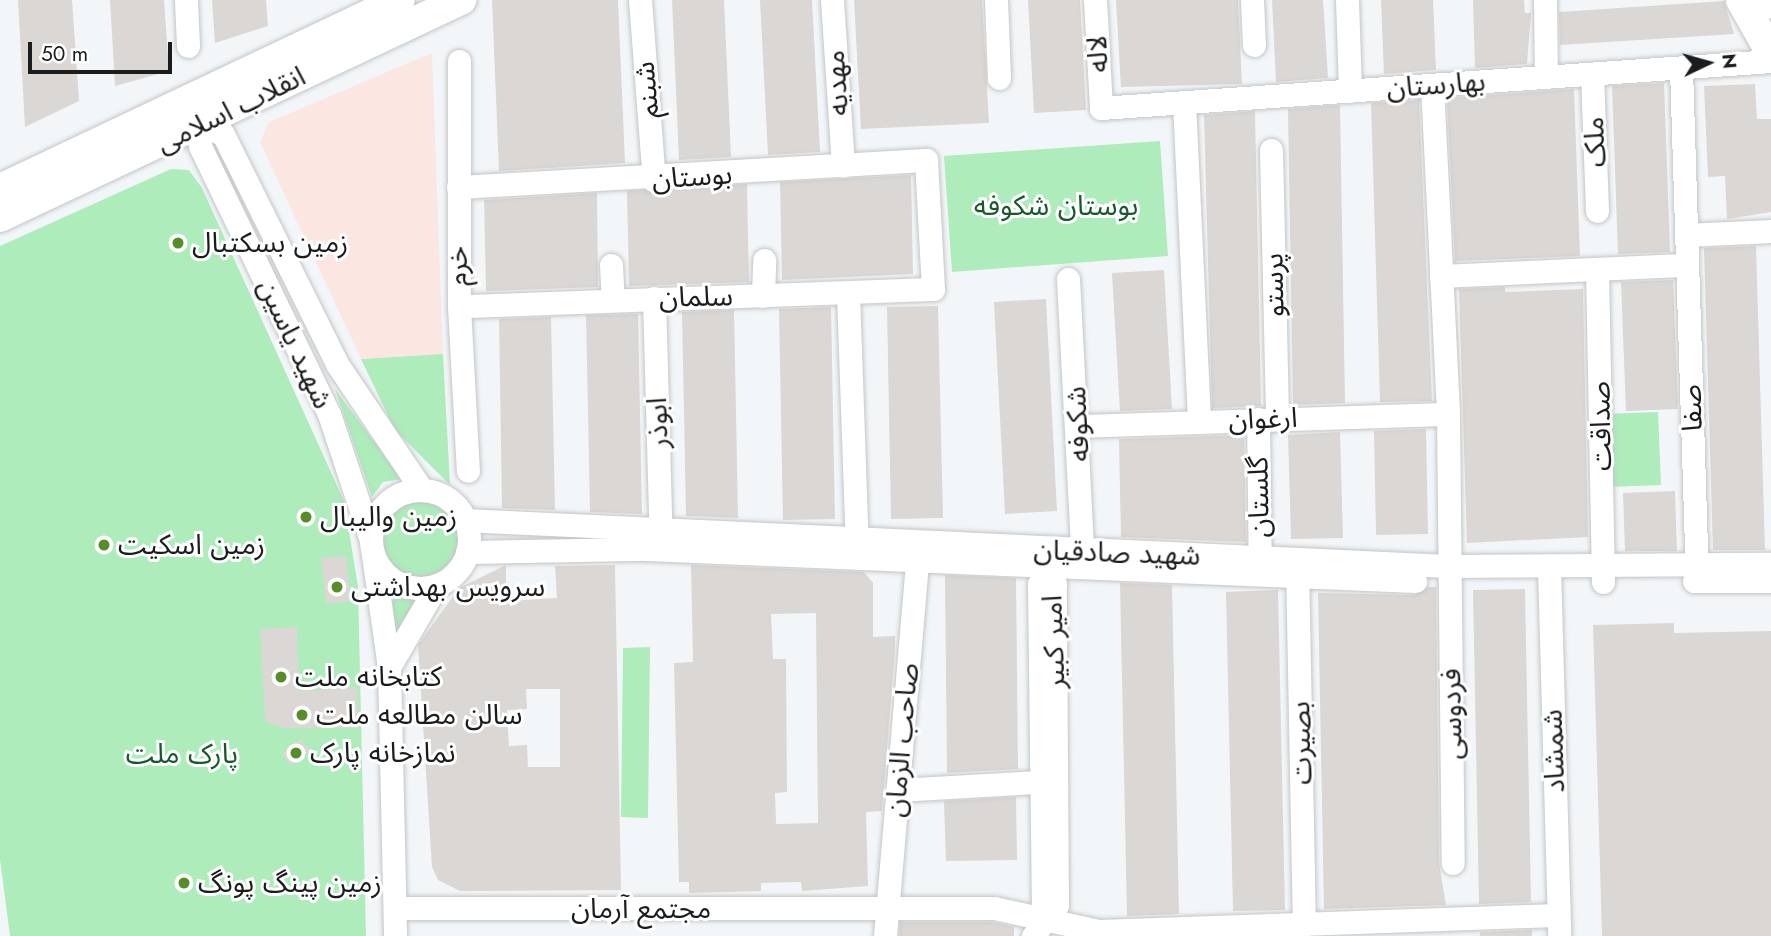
<!DOCTYPE html>
<html>
<head>
<meta charset="utf-8">
<style>
  body { margin:0 }
  #map { position:relative; width:1771px; height:936px; overflow:hidden; background:#f3f6f8; font-family:Jost,"Noto Sans Arabic",sans-serif }
  div>[style] { position:absolute }
  [style*='--x'] { left:calc(var(--x)*1px); top:calc(var(--y)*1px); width:calc(var(--w)*1px); rotate:calc(var(--a)*1deg) }
  .education>* { inset:0; background:#fbe6e2 }
  .green>* { inset:0; background:#aeecbb }
  .round { border-radius:50% }
  .building>* { inset:0; background:#dad7d5 }
  .roads { filter:drop-shadow(0 0 2px #c3c5c7) drop-shadow(0 0 2px #c3c5c7) }
  .minor>* { height:23px; margin:-11.5px; padding:0 11.5px; transform-origin:11.5px; border-radius:11.5px; background:#fff }
  .minor>.ring { margin:-11.5px; padding:0; box-sizing:content-box; background:none; border:23px solid #fff; border-radius:50% }
  .major>* { height:30px; margin:-15px; padding:0 15px; transform-origin:15px; border-radius:15px; background:#fff }
  .dots>* { width:19px; height:19px; translate:-50% -50%; box-sizing:border-box; border:4px solid #fff; border-radius:50% }
  span { translate:-50% -50%; white-space:nowrap; text-align:center; line-height:1.15; -webkit-text-stroke:6px #fff; paint-order:stroke }
  .street-label { font-size:28px; color:#1b1c1d }
  .park-label { font-size:28px; color:#19582e }
  .poi-label { font-size:28px; color:#1b1c1d }
  .left { translate:0 -50%; text-align:left }
  .north { position:absolute; left:1673px; top:28px; width:70px; height:70px; -webkit-text-stroke:5px #fff; paint-order:stroke; rotate:85deg; font-size:19px; font-weight:700; line-height:28px; text-align:center; color:#1b1c1d }
  .north::after { content:''; display:block; margin:auto; width:24px; height:32px; background:#1b1c1d; clip-path:polygon(50% 0,100% 100%,50% 72%,0 100%) }
  .scale { position:absolute; left:28px; top:42px; width:144px; height:32px; box-sizing:border-box; border:4px solid #1b1c1d; border-top:0; padding-left:9px; font-size:21px; line-height:24px; white-space:nowrap; color:#1b1c1d; -webkit-text-stroke:5px #fff; paint-order:stroke }
</style>
</head>
<body>
<div id="map">
  <div class="education">
    <i style="clip-path:polygon(432px 53px,443px 354px,361px 359px,260px 142px,269px 122px)"></i>
  </div>
  <div class="green">
    <i style="clip-path:polygon(1160px 141px,1168px 256px,952px 272px,944px 156px)"></i>
    <i style="clip-path:polygon(171px 169px,189px 170px,202px 188px,344px 501px,358px 586px,366px 936px,10px 936px,0 859px,0 246px)"></i>
    <i style="clip-path:polygon(443px 354px,450px 485px,395px 430px,361px 359px)"></i>
    <i style="clip-path:polygon(335px 389px,402px 479px,383px 482px,372px 497px)"></i>
    <i style="clip-path:polygon(1658px 412px,1661px 485px,1608px 487px,1605px 414px)"></i>
    <i class="round" style="left:378px;top:497px;width:84px;height:84px"></i>
    <i style="clip-path:polygon(393px 586px,419px 596px,391px 648px)"></i>
    <i style="clip-path:polygon(650px 647px,648px 818px,621px 817px,623px 648px)"></i>
  </div>
  <div class="building">
    <i style="clip-path:polygon(18px 0,72px 0,79px 101px,25px 127px)"></i>
    <i style="clip-path:polygon(110px 0,164px 0,169px 71px,115px 86px)"></i>
    <i style="clip-path:polygon(212px 0,266px 0,268px 26px,215px 43px)"></i>
    <i style="clip-path:polygon(492px 0,618px 0,625px 163px,499px 171px)"></i>
    <i style="clip-path:polygon(672px 0,724px 0,731px 157px,679px 160px)"></i>
    <i style="clip-path:polygon(760px 0,812px 0,820px 152px,768px 155px)"></i>
    <i style="clip-path:polygon(854px 0,982px 0,989px 123px,861px 129px)"></i>
    <i style="clip-path:polygon(1028px 0,1080px 0,1086px 110px,1034px 113px)"></i>
    <i style="clip-path:polygon(1116px 0,1238px 0,1242px 84px,1121px 87px)"></i>
    <i style="clip-path:polygon(1272px 0,1323px 0,1328px 78px,1276px 82px)"></i>
    <i style="clip-path:polygon(1381px 0,1433px 0,1436px 70px,1384px 74px)"></i>
    <i style="clip-path:polygon(1473px 0,1524px 0,1525px 13px,1531px 13px,1527px 64px,1475px 68px)"></i>
    <i style="clip-path:polygon(1724px 1px,1734px 34px,1560px 45px,1559px 12px)"></i>
    <i style="clip-path:polygon(1664px 83px,1670px 252px,1618px 254px,1612px 86px)"></i>
    <i style="clip-path:polygon(1755px 84px,1757px 119px,1771px 119px,1771px 212px,1727px 219px,1725px 176px,1708px 177px,1704px 86px)"></i>
    <i style="clip-path:polygon(1574px 89px,1580px 256px,1455px 261px,1447px 98px)"></i>
    <i style="clip-path:polygon(1419px 100px,1432px 401px,1380px 402px,1371px 103px)"></i>
    <i style="clip-path:polygon(1340px 105px,1345px 403px,1293px 405px,1288px 109px)"></i>
    <i style="clip-path:polygon(1255px 111px,1261px 406px,1212px 408px,1204px 115px)"></i>
    <i style="clip-path:polygon(911px 175px,913px 274px,782px 280px,780px 182px)"></i>
    <i style="clip-path:polygon(747px 184px,749px 282px,629px 286px,627px 191px)"></i>
    <i style="clip-path:polygon(597px 193px,598px 287px,486px 291px,484px 200px)"></i>
    <i style="clip-path:polygon(1756px 246px,1765px 550px,1713px 550px,1704px 248px)"></i>
    <i style="clip-path:polygon(1164px 270px,1172px 409px,1120px 411px,1112px 273px)"></i>
    <i style="clip-path:polygon(1673px 280px,1678px 409px,1626px 411px,1621px 282px)"></i>
    <i style="clip-path:polygon(1505px 287px,1505px 292px,1583px 289px,1588px 537px,1467px 543px,1459px 289px)"></i>
    <i style="clip-path:polygon(1046px 299px,1057px 511px,1005px 514px,994px 302px)"></i>
    <i style="clip-path:polygon(938px 306px,943px 518px,891px 519px,887px 307px)"></i>
    <i style="clip-path:polygon(831px 307px,835px 519px,783px 520px,779px 309px)"></i>
    <i style="clip-path:polygon(734px 310px,738px 518px,686px 516px,682px 312px)"></i>
    <i style="clip-path:polygon(638px 314px,642px 514px,590px 512px,586px 315px)"></i>
    <i style="clip-path:polygon(551px 317px,555px 510px,502px 508px,499px 319px)"></i>
    <i style="clip-path:polygon(1426px 429px,1428px 534px,1376px 535px,1374px 431px)"></i>
    <i style="clip-path:polygon(1340px 432px,1343px 538px,1291px 539px,1288px 435px)"></i>
    <i style="clip-path:polygon(1244px 435px,1246px 542px,1121px 537px,1119px 439px)"></i>
    <i style="clip-path:polygon(1675px 491px,1677px 551px,1625px 551px,1623px 493px)"></i>
    <i style="clip-path:polygon(346px 556px,351px 601px,326px 604px,321px 558px)"></i>
    <i style="clip-path:polygon(evenodd,506px 565px,506px 597px,524px 600px,557px 598px,555px 566px,615px 565px,621px 890px,460px 891px,438px 880px,432px 867px,418px 645px,459px 588px,506px 565px,526px 689px,560px 689px,560px 767px,528px 767px,527px 745px,509px 746px,507px 710px,527px 709px,526px 689px)"></i>
    <i style="clip-path:polygon(evenodd,691px 565px,864px 572px,873px 583px,873px 637px,895px 636px,895px 649px,882px 811px,866px 812px,868px 886px,802px 891px,801px 882px,761px 883px,761px 891px,689px 893px,689px 882px,679px 882px,674px 663px,693px 662px,691px 565px,816px 613px,818px 823px,776px 824px,775px 793px,787px 792px,786px 659px,773px 659px,771px 614px,816px 613px)"></i>
    <i style="clip-path:polygon(945px 575px,1016px 578px,1018px 769px,947px 773px)"></i>
    <i style="clip-path:polygon(1120px 583px,1172px 585px,1179px 914px,1127px 916px)"></i>
    <i style="clip-path:polygon(1427px 587px,1436px 587px,1439px 863px,1446px 905px,1324px 909px,1318px 593px,1414px 595px)"></i>
    <i style="clip-path:polygon(1525px 589px,1531px 902px,1479px 904px,1473px 590px)"></i>
    <i style="clip-path:polygon(1278px 590px,1285px 910px,1233px 911px,1226px 592px)"></i>
    <i style="clip-path:polygon(1674px 623px,1674px 633px,1771px 631px,1771px 936px,1602px 936px,1593px 625px)"></i>
    <i style="clip-path:polygon(297px 627px,299px 691px,357px 687px,359px 728px,283px 728px,265px 721px,260px 629px)"></i>
    <i style="clip-path:polygon(301px 739px,310px 751px,291px 766px,282px 754px)"></i>
    <i style="clip-path:polygon(1016px 797px,1017px 860px,946px 861px,944px 801px)"></i>
    <i style="clip-path:polygon(900px 922px,992px 922px,1014px 927px,1014px 936px,899px 936px)"></i>
    <i style="clip-path:polygon(1532px 930px,1532px 936px,1480px 936px,1480px 932px)"></i>
  </div>
  <div class="roads">
    <div class="minor">
      <i style="--x:186;--y:0;--w:46;--a:87.5"></i>
      <i style="--x:640;--y:0;--w:181;--a:85.6"></i>
      <i style="--x:832;--y:0;--w:166;--a:86.2"></i>
      <i style="--x:996;--y:0;--w:78;--a:87.8"></i>
      <i style="--x:1095;--y:0;--w:108;--a:86.8"></i>
      <i style="--x:1101;--y:108;--w:672;--a:-4.01"></i>
      <i style="--x:1252;--y:0;--w:45;--a:87.5"></i>
      <i style="--x:1347;--y:0;--w:91;--a:88.1"></i>
      <i style="--x:1545;--y:0;--w:77;--a:89.3"></i>
      <i style="--x:459;--y:61;--w:245;--a:90"></i>
      <i style="--x:459;--y:306;--w:165;--a:86.9"></i>
      <i style="--x:1681;--y:68;--w:513;--a:88.21"></i>
      <i style="--x:1592;--y:74;--w:137;--a:87.9"></i>
      <i style="--x:1432;--y:85;--w:329;--a:87.2"></i>
      <i style="--x:1448;--y:414;--w:449;--a:89.4"></i>
      <i style="--x:1184;--y:102;--w:319;--a:87.3"></i>
      <i style="--x:195;--y:111;--w:35;--a:82"></i>
      <i style="--x:200;--y:146;--w:297;--a:64.3"></i>
      <i style="--x:329;--y:414;--w:133;--a:71.6"></i>
      <i style="--x:201;--y:126;--w:23;--a:20"></i>
      <i style="--x:223;--y:134;--w:257;--a:63.6"></i>
      <i style="--x:337;--y:364;--w:152;--a:56"></i>
      <i style="--x:1271;--y:150;--w:269;--a:88.7"></i>
      <i style="--x:458;--y:187;--w:469;--a:-3.3"></i>
      <i style="--x:926;--y:160;--w:129;--a:86.9"></i>
      <i style="--x:933;--y:289;--w:474;--a:177.9"></i>
      <i style="--x:1686;--y:235;--w:85;--a:-2.7"></i>
      <i style="--x:611;--y:265;--w:34;--a:87"></i>
      <i style="--x:1597;--y:269;--w:313;--a:88.9"></i>
      <i style="--x:1441;--y:276;--w:246;--a:-2.6"></i>
      <i style="--x:1068;--y:279;--w:287;--a:87"></i>
      <i style="--x:848;--y:293;--w:262;--a:88"></i>
      <i style="--x:763;--y:296;--w:36;--a:-88"></i>
      <i style="--x:654;--y:298;--w:245;--a:88.4"></i>
      <i style="--x:1258;--y:419;--w:153;--a:89.3"></i>
      <i style="--x:1079;--y:426;--w:369;--a:-1.9"></i>
      <i class="ring" style="left:371px;top:490px;width:75px;height:75px"></i>
      <i style="--x:464;--y:520;--w:985;--a:2.68"></i>
      <i style="--x:1448;--y:566;--w:323;--a:-0.4"></i>
      <i style="--x:467;--y:552;--w:180;--a:-1"></i>
      <i style="--x:647;--y:549;--w:769;--a:2.39"></i>
      <i style="--x:373;--y:555;--w:113;--a:81.9"></i>
      <i style="--x:389;--y:667;--w:269;--a:88.7"></i>
      <i style="--x:1297;--y:564;--w:361;--a:88.9"></i>
      <i style="--x:1549;--y:567;--w:369;--a:88.4"></i>
      <i style="--x:1694;--y:581;--w:77;--a:0"></i>
      <i style="--x:389;--y:667;--w:95;--a:-59.7"></i>
      <i style="--x:897;--y:790;--w:156;--a:-3.3"></i>
      <i style="--x:395;--y:908;--w:599;--a:0"></i>
      <i style="--x:994;--y:908;--w:107;--a:12.4"></i>
      <i style="--x:1099;--y:931;--w:459;--a:-2"></i>
      <i style="--x:885;--y:936;--w:388;--a:-85.1"></i>
      <i style="--x:1033;--y:936;--w:39;--a:-52"></i>
      <i style="--x:1057;--y:905;--w:321;--a:-90.4"></i>
      <i style="--x:1055;--y:584;--w:9;--a:-153"></i>
      <i style="--x:1047;--y:580;--w:9;--a:153"></i>
      <i style="--x:1039;--y:584;--w:338;--a:89.3"></i>
    </div>
    <div class="major">
      <i style="--x:1741;--y:0;--w:61;--a:60.5"></i>
      <i style="--x:1769;--y:0;--w:4;--a:63"></i>
      <i style="--x:0;--y:189;--w:442;--a:-25.3"></i>
      <i style="--x:0;--y:217;--w:510;--a:-25.21"></i>
    </div>
  </div>
  <div class="dots">
    <i style="left:178px;top:243px;background:#578d28"></i>
    <i style="left:306px;top:517px;background:#578d28"></i>
    <i style="left:104px;top:545px;background:#578d28"></i>
    <i style="left:337px;top:587px;background:#578d28"></i>
    <i style="left:281px;top:677px;background:#578d28"></i>
    <i style="left:302px;top:715px;background:#578d28"></i>
    <i style="left:296px;top:753px;background:#578d28"></i>
    <i style="left:184px;top:883px;background:#578d28"></i>
  </div>
  <div class="street-label">
    <span style="left:1098px;top:54px;rotate:-93deg">لاله</span>
    <span style="left:837px;top:83px;rotate:-94deg">مهدیه</span>
    <span style="left:1436px;top:85px;rotate:-4deg">بهارستان</span>
    <span style="left:647px;top:90px;rotate:-95deg">شبنم</span>
    <span style="left:231px;top:110px;rotate:-26deg">انقلاب اسلامی</span>
    <span style="left:1595px;top:142px;rotate:-92deg">ملک</span>
    <span style="left:692px;top:177px;rotate:-4deg">بوستان</span>
    <span style="left:458px;top:266px;rotate:-91deg">خرم</span>
    <span style="left:1274px;top:285px;rotate:-91deg">پرستو</span>
    <span style="left:696px;top:297px;rotate:-1deg">سلمان</span>
    <span style="left:295px;top:344px;rotate:65deg">شهید یاسین</span>
    <span style="left:1692px;top:408px;rotate:-92deg">صفا</span>
    <span style="left:1263px;top:419px;rotate:-2deg">ارغوان</span>
    <span style="left:658px;top:423px;rotate:-92deg">ابوذر</span>
    <span style="left:1078px;top:424px;rotate:-93deg">شکوفه</span>
    <span style="left:1601px;top:426px;rotate:-91deg">صداقت</span>
    <span style="left:1259px;top:497px;rotate:-91deg">گلستان</span>
    <span style="left:1117px;top:553px;rotate:2deg">شهید صادقیان</span>
    <span style="left:1054px;top:642px;rotate:-92deg">امیر کبیر</span>
    <span style="left:1452px;top:714px;rotate:-91deg">فردوسی</span>
    <span style="left:902px;top:740px;rotate:-85deg">صاحب الزمان</span>
    <span style="left:1301px;top:743px;rotate:-91deg">بصیرت</span>
    <span style="left:1554px;top:751px;rotate:-92deg">شمشاد</span>
    <span style="left:641px;top:909px">مجتمع آرمان</span>
  </div>
  <div class="park-label">
    <span style="left:1056px;top:206px">بوستان شکوفه</span>
    <span style="left:182px;top:754px">پارک ملت</span>
  </div>
  <div class="poi-label">
    <span class="left" style="left:192px;top:243px">زمین بسکتبال</span>
    <span class="left" style="left:320px;top:517px">زمین والیبال</span>
    <span class="left" style="left:118px;top:545px">زمین اسکیت</span>
    <span class="left" style="left:351px;top:587px">سرویس بهداشتی</span>
    <span class="left" style="left:295px;top:677px">کتابخانه ملت</span>
    <span class="left" style="left:316px;top:715px">سالن مطالعه ملت</span>
    <span class="left" style="left:310px;top:753px">نمازخانه پارک</span>
    <span class="left" style="left:198px;top:883px">زمین پینگ پونگ</span>
  </div>
  <div class="north">N</div>
  <div class="scale">50 m</div>
</div>
</body>
</html>
